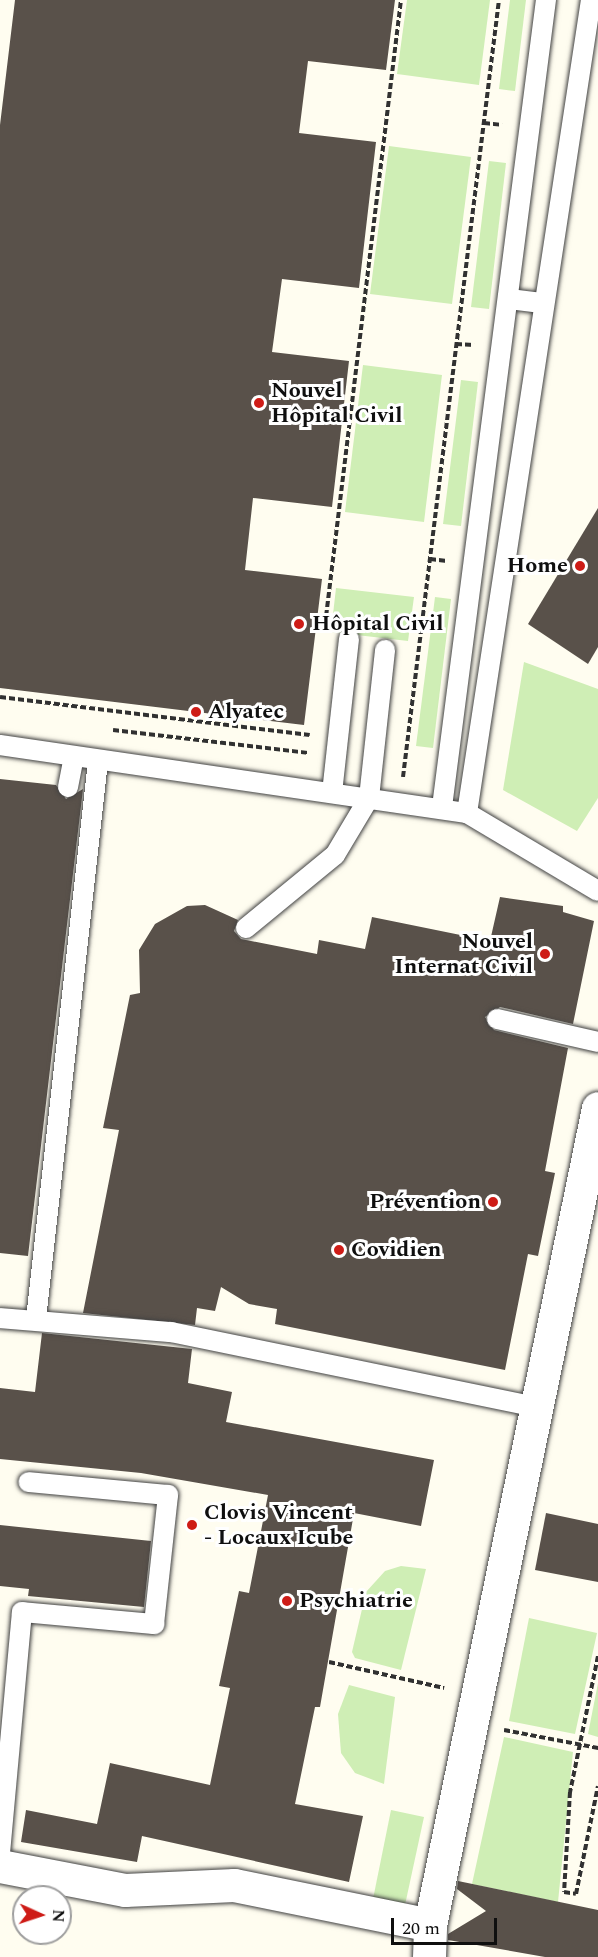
<!DOCTYPE html>
<html>
<head>
<meta charset="utf-8">
<style>
  body { margin:0 }
  #map { position:relative; width:598px; height:1957px; overflow:hidden; background:#fffdf0; font-family:Spectral,serif }
  div>[style] { position:absolute }
  [style*='--x'] { left:calc(var(--x)*1px); top:calc(var(--y)*1px); width:calc(var(--w)*1px); rotate:calc(var(--a)*1deg) }
  .green>* { inset:0; background:#cfeeb5 }
  .building>* { inset:0; background:#59514a }
  .path>* { height:4px; margin-top:-2px; transform-origin:0; background:repeating-linear-gradient(90deg,#313131 0 6px,transparent 0 9px) }
  .roads { filter:drop-shadow(0 0 2px #424242) drop-shadow(0 0 2px #424242) }
  .service>* { height:20px; margin:-10px; padding:0 10px; transform-origin:10px; border-radius:10px; background:#fff }
  .minor>* { height:33px; margin:-16.5px; padding:0 16.5px; transform-origin:16.5px; border-radius:16.5px; background:#fff }
  .dots>* { width:16px; height:16px; translate:-50% -50%; box-sizing:border-box; border:3px solid #fff; border-radius:50% }
  span { translate:-50% -50%; white-space:nowrap; text-align:center; line-height:1.15; -webkit-text-stroke:6px #fff; paint-order:stroke }
  .poi-label { font-size:22px; color:#0f0f0f; font-weight:700 }
  .left { translate:0 -50%; text-align:left }
  .right { translate:-100% -50%; text-align:right }
  .north { position:absolute; left:12px; top:1885px; width:60px; height:60px; box-sizing:border-box; background:#fff; border:2px solid #9f9f9f; border-radius:50%; rotate:93deg; font-size:16px; font-weight:700; line-height:24px; text-align:center; color:#0f0f0f }
  .north::after { content:''; display:block; margin:auto; width:21px; height:27px; background:#ce1c17; clip-path:polygon(50% 0,100% 100%,50% 72%,0 100%) }
  .scale { position:absolute; left:391px; top:1918px; width:106px; height:27px; box-sizing:border-box; border:3px solid #0f0f0f; border-top:0; padding-left:8px; font-size:18px; line-height:21px; white-space:nowrap; color:#0f0f0f; -webkit-text-stroke:4px #fff; paint-order:stroke }
</style>
</head>
<body>
<div id="map">
  <div class="green">
    <i style="clip-path:polygon(407px 0,490px 0,479px 85px,397px 74px)"></i>
    <i style="clip-path:polygon(510px 0,526px 0,515px 91px,499px 89px)"></i>
    <i style="clip-path:polygon(389px 146px,471px 157px,452px 304px,370px 294px)"></i>
    <i style="clip-path:polygon(489px 161px,506px 163px,489px 309px,471px 307px)"></i>
    <i style="clip-path:polygon(363px 365px,442px 375px,424px 522px,345px 512px)"></i>
    <i style="clip-path:polygon(461px 380px,478px 382px,461px 526px,443px 524px)"></i>
    <i style="clip-path:polygon(336px 588px,414px 597px,408px 641px,331px 632px)"></i>
    <i style="clip-path:polygon(435px 597px,451px 599px,433px 748px,416px 746px)"></i>
    <i style="clip-path:polygon(524px 662px,598px 689px,598px 798px,577px 831px,503px 790px)"></i>
    <i style="clip-path:polygon(401px 1566px,426px 1569px,401px 1670px,355px 1658px,352px 1652px,366px 1592px,385px 1571px)"></i>
    <i style="clip-path:polygon(529px 1618px,597px 1633px,575px 1734px,509px 1721px)"></i>
    <i style="clip-path:polygon(598px 1683px,598px 1737px,588px 1734px)"></i>
    <i style="clip-path:polygon(349px 1685px,395px 1697px,384px 1784px,355px 1773px,341px 1753px,338px 1714px)"></i>
    <i style="clip-path:polygon(504px 1737px,573px 1752px,558px 1902px,472px 1884px)"></i>
    <i style="clip-path:polygon(391px 1810px,424px 1817px,405px 1905px,373px 1899px)"></i>
  </div>
  <div class="building">
    <i style="clip-path:polygon(15px 0,395px 0,386px 70px,308px 61px,299px 133px,376px 142px,359px 288px,282px 279px,272px 352px,349px 361px,332px 507px,253px 498px,245px 570px,322px 579px,304px 725px,0 688px,0 125px)"></i>
    <i style="clip-path:polygon(598px 508px,598px 647px,588px 664px,528px 624px)"></i>
    <i style="clip-path:polygon(0 779px,56px 785px,66px 799px,83px 789px,28px 1256px,0 1253px)"></i>
    <i style="clip-path:polygon(500px 897px,563px 906px,563px 912px,594px 921px,573px 1024px,500px 1007px,485px 1017px,494px 1030px,568px 1048px,545px 1171px,555px 1173px,538px 1256px,528px 1254px,505px 1370px,275px 1324px,277px 1309px,249px 1304px,221px 1287px,215px 1311px,197px 1308px,195px 1325px,83px 1313px,119px 1130px,103px 1128px,130px 995px,140px 993px,139px 950px,155px 924px,187px 906px,205px 905px,238px 920px,234px 931px,241px 939px,317px 954px,319px 940px,365px 949px,372px 917px,490px 941px)"></i>
    <i style="clip-path:polygon(42px 1333px,192px 1349px,188px 1383px,232px 1392px,226px 1422px,434px 1460px,421px 1526px,354px 1513px,320px 1707px,315px 1707px,295px 1804px,363px 1816px,349px 1882px,142px 1836px,137px 1862px,21px 1842px,26px 1810px,97px 1824px,110px 1763px,210px 1785px,230px 1688px,219px 1686px,239px 1591px,249px 1593px,268px 1495px,141px 1473px,0 1459px,0 1388px,35px 1392px)"></i>
    <i style="clip-path:polygon(546px 1513px,598px 1524px,598px 1582px,535px 1570px)"></i>
    <i style="clip-path:polygon(0 1525px,151px 1541px,144px 1607px,28px 1596px,29px 1589px,0 1586px)"></i>
    <i style="clip-path:polygon(458px 1881px,598px 1910px,598px 1957px,545px 1957px,448px 1940px,448px 1934px,486px 1911px,457px 1889px)"></i>
  </div>
  <div class="path">
    <i style="--x:484;--y:123;--w:18;--a:6"></i>
    <i style="--x:456;--y:344;--w:18;--a:3"></i>
    <i style="--x:430;--y:559;--w:17;--a:7"></i>
    <i style="--x:325;--y:625;--w:630;--a:-83.07"></i>
    <i style="--x:0;--y:697;--w:312;--a:7"></i>
    <i style="--x:113;--y:730;--w:196;--a:6.7"></i>
    <i style="--x:403;--y:777;--w:783;--a:-82.96"></i>
    <i style="--x:598;--y:1656;--w:139;--a:101.6"></i>
    <i style="--x:570;--y:1792;--w:100;--a:93.4"></i>
    <i style="--x:564;--y:1892;--w:12;--a:9"></i>
    <i style="--x:576;--y:1894;--w:110;--a:-78.5"></i>
    <i style="--x:329;--y:1662;--w:118;--a:12.7"></i>
    <i style="--x:504;--y:1730;--w:96;--a:10.8"></i>
  </div>
  <div class="roads">
    <div class="service">
      <i style="--x:509;--y:299;--w:35;--a:7"></i>
      <i style="--x:0;--y:745;--w:472;--a:8.3"></i>
      <i style="--x:467;--y:813;--w:152;--a:30.8"></i>
      <i style="--x:68;--y:787;--w:31;--a:-79"></i>
      <i style="--x:332;--y:793;--w:155;--a:-83.7"></i>
      <i style="--x:442;--y:807;--w:814;--a:-82.66"></i>
      <i style="--x:467;--y:813;--w:822;--a:-81.33"></i>
      <i style="--x:246;--y:928;--w:115;--a:-39.4"></i>
      <i style="--x:335;--y:855;--w:66;--a:-59.2"></i>
      <i style="--x:369;--y:798;--w:149;--a:-83.8"></i>
      <i style="--x:497;--y:1019;--w:104;--a:12.8"></i>
      <i style="--x:0;--y:1318;--w:172;--a:4.7"></i>
      <i style="--x:171;--y:1332;--w:374;--a:11.6"></i>
      <i style="--x:36;--y:1319;--w:561;--a:-83.66"></i>
      <i style="--x:0;--y:1853;--w:242;--a:-84.8"></i>
      <i style="--x:22;--y:1612;--w:133;--a:5.2"></i>
      <i style="--x:154;--y:1624;--w:130;--a:-83.8"></i>
      <i style="--x:168;--y:1495;--w:140;--a:-174.7"></i>
    </div>
    <div class="minor">
      <i style="--x:0;--y:1866;--w:127;--a:10.9"></i>
      <i style="--x:125;--y:1890;--w:109;--a:-2.6"></i>
      <i style="--x:234;--y:1885;--w:200;--a:11.5"></i>
      <i style="--x:429;--y:1957;--w:32;--a:-88"></i>
      <i style="--x:430;--y:1925;--w:834;--a:-78.38"></i>
    </div>
  </div>
  <div class="dots">
    <i style="left:259px;top:403px;background:#ce1c17"></i>
    <i style="left:580px;top:566px;background:#ce1c17"></i>
    <i style="left:299px;top:624px;background:#ce1c17"></i>
    <i style="left:196px;top:712px;background:#ce1c17"></i>
    <i style="left:545px;top:954px;background:#ce1c17"></i>
    <i style="left:493px;top:1202px;background:#ce1c17"></i>
    <i style="left:339px;top:1250px;background:#ce1c17"></i>
    <i style="left:192px;top:1525px;background:#ce1c17"></i>
    <i style="left:287px;top:1601px;background:#ce1c17"></i>
  </div>
  <div class="poi-label">
    <span class="left" style="left:271px;top:403px">Nouvel<br>Hôpital Civil</span>
    <span class="right" style="left:568px;top:566px">Home</span>
    <span class="left" style="left:312px;top:624px">Hôpital Civil</span>
    <span class="left" style="left:208px;top:712px">Alyatec</span>
    <span class="right" style="left:533px;top:954px">Nouvel<br>Internat Civil</span>
    <span class="right" style="left:481px;top:1202px">Prévention</span>
    <span class="left" style="left:351px;top:1250px">Covidien</span>
    <span class="left" style="left:204px;top:1525px">Clovis Vincent<br>- Locaux Icube</span>
    <span class="left" style="left:299px;top:1601px">Psychiatrie</span>
  </div>
  <div class="north">N</div>
  <div class="scale">20 m</div>
</div>
</body>
</html>
